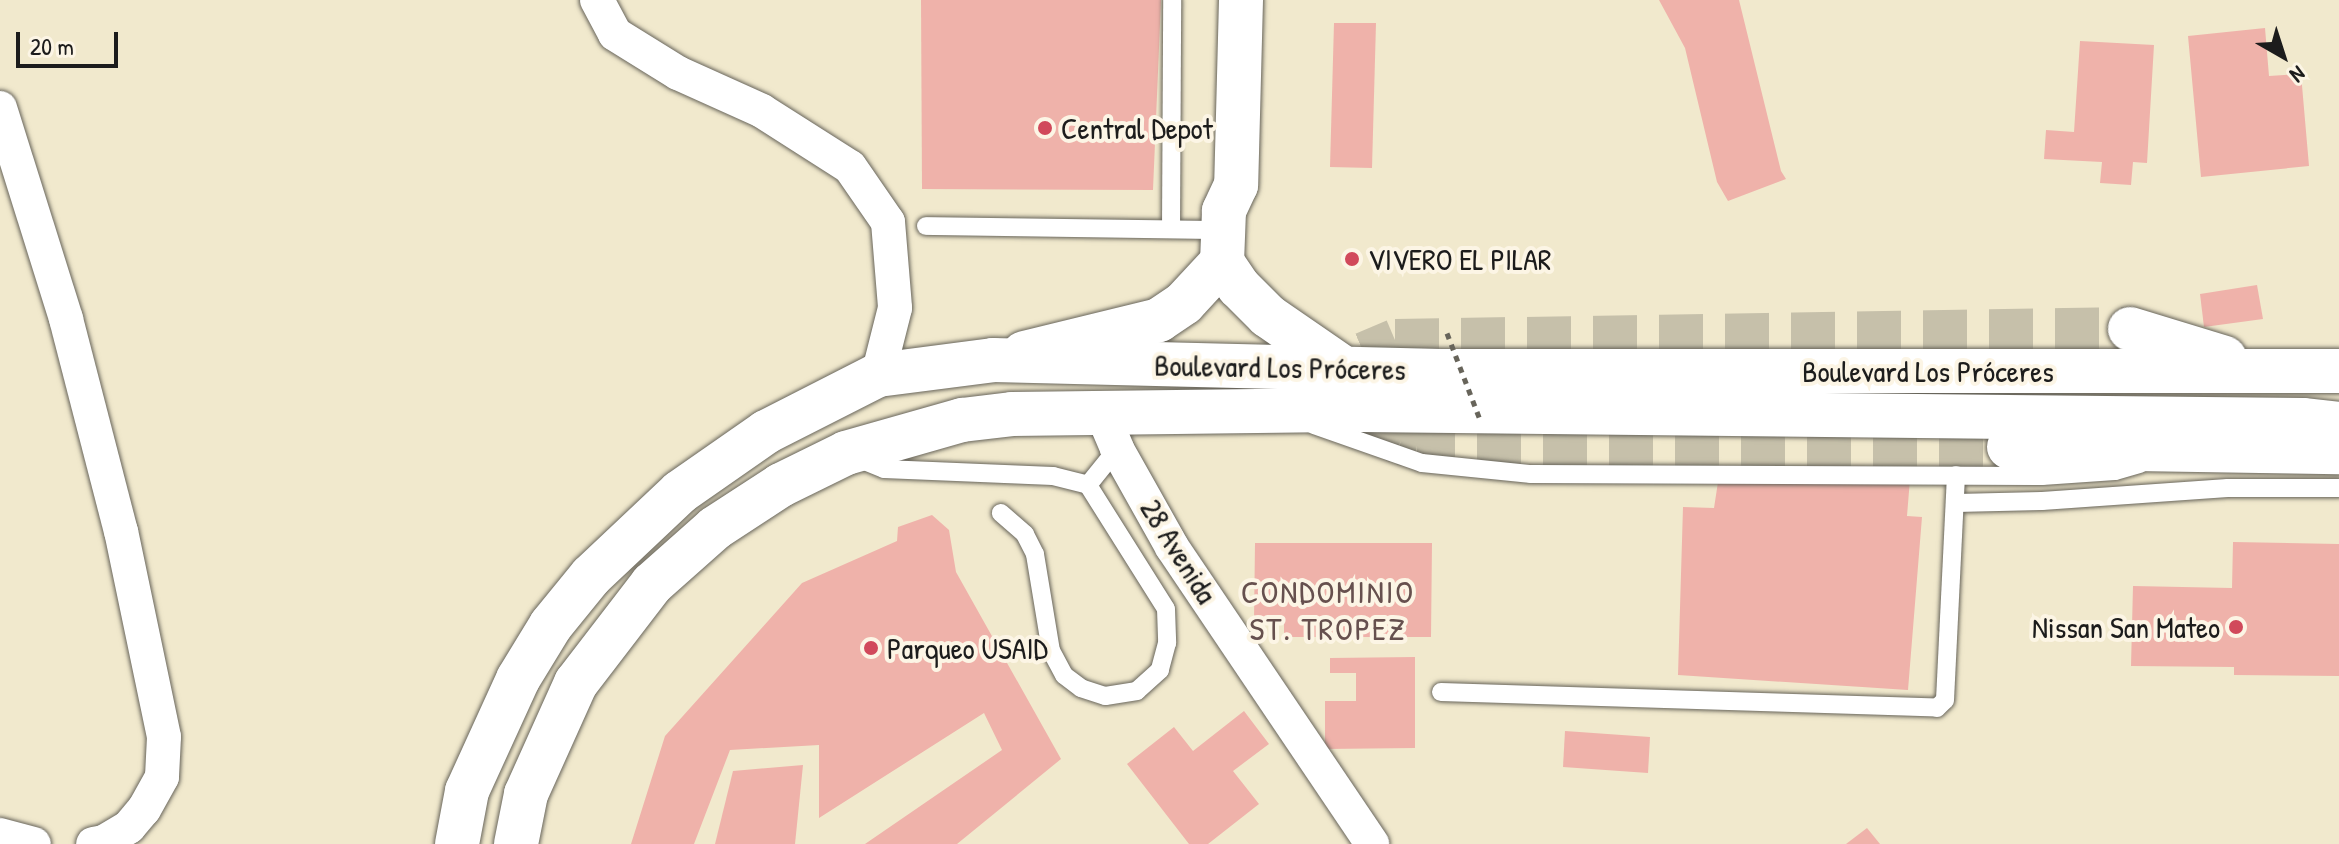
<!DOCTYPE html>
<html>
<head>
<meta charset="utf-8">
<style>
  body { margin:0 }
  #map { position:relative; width:2339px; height:844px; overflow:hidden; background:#f1e9cd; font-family:"Patrick Hand",sans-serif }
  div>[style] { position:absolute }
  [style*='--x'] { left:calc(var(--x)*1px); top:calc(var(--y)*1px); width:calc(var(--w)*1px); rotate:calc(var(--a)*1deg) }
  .building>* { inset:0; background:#efb2aa }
  .highway-tunnel>* { height:44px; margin-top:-22px; transform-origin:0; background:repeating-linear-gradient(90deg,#c6c0aa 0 44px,transparent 0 66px) }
  .roads { filter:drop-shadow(0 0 2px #67645a) drop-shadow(0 0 2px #67645a) }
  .lane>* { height:18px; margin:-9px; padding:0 9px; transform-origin:9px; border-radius:9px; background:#fff }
  .street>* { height:34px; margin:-17px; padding:0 17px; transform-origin:17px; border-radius:17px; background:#fff }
  .secondary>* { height:44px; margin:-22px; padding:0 22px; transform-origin:22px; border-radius:22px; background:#fff }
  .highway>* { height:44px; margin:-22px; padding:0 22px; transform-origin:22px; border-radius:22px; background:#fff }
  .path-bridge>* { height:5px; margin-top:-2.5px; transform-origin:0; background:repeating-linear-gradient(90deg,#67645a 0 6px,transparent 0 12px) }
  .dots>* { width:22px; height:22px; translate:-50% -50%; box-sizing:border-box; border:4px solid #fcf5e5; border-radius:50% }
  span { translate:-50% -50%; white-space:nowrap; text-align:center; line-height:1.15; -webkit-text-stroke:8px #fcf5e5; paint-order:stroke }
  .poi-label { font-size:30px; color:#1c1c1c }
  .left { translate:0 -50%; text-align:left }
  .right { translate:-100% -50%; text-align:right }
  .street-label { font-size:30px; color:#1c1c1c }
  .neighbourhood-label { font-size:32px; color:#66504e; letter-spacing:2px }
  .north { position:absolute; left:2243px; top:16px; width:80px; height:80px; -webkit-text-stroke:6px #fcf5e5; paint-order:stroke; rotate:141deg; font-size:22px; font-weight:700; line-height:32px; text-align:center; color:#1c1c1c }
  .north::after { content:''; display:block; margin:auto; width:28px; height:36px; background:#1c1c1c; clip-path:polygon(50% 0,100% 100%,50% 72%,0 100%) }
  .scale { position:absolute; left:16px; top:32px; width:102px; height:36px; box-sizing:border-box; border:4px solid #1c1c1c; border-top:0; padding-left:10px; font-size:24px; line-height:28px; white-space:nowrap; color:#1c1c1c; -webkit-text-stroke:6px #fcf5e5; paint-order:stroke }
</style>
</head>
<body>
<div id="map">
  <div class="building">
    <i style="clip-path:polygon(921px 0,1161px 0,1153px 190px,922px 189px)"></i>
    <i style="clip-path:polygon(1659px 0,1739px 0,1781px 171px,1786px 179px,1728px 201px,1717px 182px,1685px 48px)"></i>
    <i style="clip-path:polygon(1334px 23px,1376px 23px,1372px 168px,1330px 167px)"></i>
    <i style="clip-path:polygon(2265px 28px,2269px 76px,2301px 74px,2309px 166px,2201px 177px,2188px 36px)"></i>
    <i style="clip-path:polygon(2080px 41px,2154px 45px,2147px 163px,2133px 162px,2131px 185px,2100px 183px,2102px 162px,2044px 159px,2046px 130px,2074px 132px)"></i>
    <i style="clip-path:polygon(2257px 285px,2263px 319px,2204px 327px,2200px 294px)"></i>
    <i style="clip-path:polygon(1910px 479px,1907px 516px,1922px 517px,1908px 690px,1678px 675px,1683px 507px,1714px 508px,1718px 482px)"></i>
    <i style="clip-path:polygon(932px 515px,949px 530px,956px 572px,1061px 759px,957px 844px,865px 844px,1002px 750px,984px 713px,819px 818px,819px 745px,730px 750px,694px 844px,631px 844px,665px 736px,802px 583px,897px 541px,898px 527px)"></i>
    <i style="clip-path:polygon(2233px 542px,2339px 544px,2339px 676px,2234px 675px,2234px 667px,2131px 666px,2133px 586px,2232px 588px)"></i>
    <i style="clip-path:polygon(1255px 543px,1432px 543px,1431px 637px,1284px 637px,1284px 620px,1254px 620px)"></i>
    <i style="clip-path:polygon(1415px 657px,1415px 748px,1325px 749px,1325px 701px,1356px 701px,1356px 673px,1330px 673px,1330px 658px)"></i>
    <i style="clip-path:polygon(1244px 711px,1269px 744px,1233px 771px,1259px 804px,1208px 844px,1189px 844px,1127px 764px,1174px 727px,1193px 751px)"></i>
    <i style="clip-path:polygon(1565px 731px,1650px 737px,1648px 773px,1563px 767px)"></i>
    <i style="clip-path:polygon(803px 765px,795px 844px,715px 844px,733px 771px)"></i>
    <i style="clip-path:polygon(1867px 828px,1880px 844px,1846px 844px)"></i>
  </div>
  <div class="highway-tunnel">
    <i style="--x:1983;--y:447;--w:566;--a:-179.9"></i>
    <i style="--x:1417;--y:446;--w:17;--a:-170"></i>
    <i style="--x:1400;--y:443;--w:37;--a:-151"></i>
    <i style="--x:1368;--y:425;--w:15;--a:-122"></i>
    <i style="--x:1360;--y:412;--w:47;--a:-93.7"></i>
    <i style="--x:1357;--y:365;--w:13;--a:-58"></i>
    <i style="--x:1364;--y:354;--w:34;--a:-23"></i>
    <i style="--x:1395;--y:341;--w:735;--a:-0.94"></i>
  </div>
  <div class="roads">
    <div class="lane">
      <i style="--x:926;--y:226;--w:296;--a:0.8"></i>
      <i style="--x:1171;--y:229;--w:229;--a:-89.7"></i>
      <i style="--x:1314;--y:425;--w:114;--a:19.4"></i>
      <i style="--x:1422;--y:463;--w:110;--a:5.8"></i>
      <i style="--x:1531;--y:474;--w:511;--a:0.22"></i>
      <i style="--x:2042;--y:476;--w:73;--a:-3.9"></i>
      <i style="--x:2115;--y:471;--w:26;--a:-16"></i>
      <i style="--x:857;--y:458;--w:29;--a:22"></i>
      <i style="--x:884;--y:469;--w:169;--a:2.4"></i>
      <i style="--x:1053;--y:476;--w:36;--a:14"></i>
      <i style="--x:1088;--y:485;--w:146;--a:57.8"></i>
      <i style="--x:1166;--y:609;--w:34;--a:88"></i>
      <i style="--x:1167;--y:643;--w:28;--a:105"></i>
      <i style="--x:1160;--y:670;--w:31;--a:138"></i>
      <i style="--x:1137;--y:691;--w:32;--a:171"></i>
      <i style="--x:1105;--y:696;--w:25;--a:-162"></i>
      <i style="--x:1081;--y:688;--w:21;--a:-143"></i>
      <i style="--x:1064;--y:675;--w:27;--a:-118"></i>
      <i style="--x:1051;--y:651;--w:98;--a:-99.4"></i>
      <i style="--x:1035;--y:554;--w:22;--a:-117"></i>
      <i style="--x:1025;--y:534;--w:32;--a:-139"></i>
      <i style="--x:1088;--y:485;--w:46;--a:-51.1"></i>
      <i style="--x:1956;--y:503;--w:86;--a:-1.3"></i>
      <i style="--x:2042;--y:501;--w:186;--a:-4"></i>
      <i style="--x:2228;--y:488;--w:111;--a:0"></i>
      <i style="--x:1441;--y:692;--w:496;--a:1.8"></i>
      <i style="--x:1937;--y:708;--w:11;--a:-45"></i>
      <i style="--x:1945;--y:700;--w:225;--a:-87.2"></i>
    </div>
    <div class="street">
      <i style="--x:597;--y:0;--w:38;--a:62"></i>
      <i style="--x:615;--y:34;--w:74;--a:31.8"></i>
      <i style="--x:678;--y:73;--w:92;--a:24.3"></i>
      <i style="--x:762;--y:111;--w:104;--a:32.5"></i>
      <i style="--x:850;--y:167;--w:67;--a:55.4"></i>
      <i style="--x:888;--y:222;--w:86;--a:85.3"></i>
      <i style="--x:895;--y:308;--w:69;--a:104.2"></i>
      <i style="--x:0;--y:108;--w:221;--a:72.6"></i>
      <i style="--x:66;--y:319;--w:219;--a:75.5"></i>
      <i style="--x:121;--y:531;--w:210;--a:78.2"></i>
      <i style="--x:164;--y:737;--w:40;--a:92.9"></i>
      <i style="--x:162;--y:777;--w:37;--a:119"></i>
      <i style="--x:144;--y:809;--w:23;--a:130"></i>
      <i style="--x:129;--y:827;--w:29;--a:149"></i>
      <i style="--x:104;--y:842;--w:11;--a:170"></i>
      <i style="--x:1102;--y:413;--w:39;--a:67"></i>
      <i style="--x:1117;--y:449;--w:112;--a:60.7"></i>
      <i style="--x:1172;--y:547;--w:358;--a:56"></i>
      <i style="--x:0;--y:835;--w:35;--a:15"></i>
    </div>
    <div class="secondary">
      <i style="--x:1241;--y:0;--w:185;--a:91.5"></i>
      <i style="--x:1236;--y:185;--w:29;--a:115"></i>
      <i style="--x:1224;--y:211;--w:51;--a:92.2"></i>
      <i style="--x:1222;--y:262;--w:30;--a:56"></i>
      <i style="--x:1239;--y:287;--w:41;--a:45"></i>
      <i style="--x:1268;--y:316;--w:90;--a:34.6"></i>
      <i style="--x:1024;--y:353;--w:139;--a:-13.7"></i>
      <i style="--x:1159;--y:320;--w:30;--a:-34"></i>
      <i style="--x:1184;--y:303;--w:56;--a:-47.2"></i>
    </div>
    <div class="highway">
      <i style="--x:2130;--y:329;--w:99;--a:17"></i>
      <i style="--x:2009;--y:447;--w:330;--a:0.9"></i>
      <i style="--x:457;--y:844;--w:54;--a:-79.3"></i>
      <i style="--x:467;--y:791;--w:123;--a:-65.5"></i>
      <i style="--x:518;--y:679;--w:63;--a:-58.6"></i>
      <i style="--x:551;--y:625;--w:63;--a:-50.8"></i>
      <i style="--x:591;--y:576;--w:122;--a:-43.3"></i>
      <i style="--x:680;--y:492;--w:105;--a:-34.9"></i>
      <i style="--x:766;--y:432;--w:126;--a:-27"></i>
      <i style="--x:878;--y:375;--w:116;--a:-7.4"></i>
      <i style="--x:993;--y:360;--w:448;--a:1.4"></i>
      <i style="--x:1441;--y:371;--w:898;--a:0"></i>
      <i style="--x:516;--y:844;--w:51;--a:-78.7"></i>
      <i style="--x:526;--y:794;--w:122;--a:-65.8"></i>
      <i style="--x:576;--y:683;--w:125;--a:-52.5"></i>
      <i style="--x:652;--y:584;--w:84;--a:-41.6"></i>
      <i style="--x:715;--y:528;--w:79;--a:-33.1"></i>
      <i style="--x:781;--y:485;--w:72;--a:-26.2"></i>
      <i style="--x:846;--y:453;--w:121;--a:-15.9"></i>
      <i style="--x:962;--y:420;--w:50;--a:-6.8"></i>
      <i style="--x:1012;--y:414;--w:348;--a:-0.7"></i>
      <i style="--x:1360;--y:410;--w:943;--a:0.61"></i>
      <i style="--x:2303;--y:420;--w:36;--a:6"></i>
    </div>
  </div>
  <div class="path-bridge">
    <i style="--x:1447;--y:333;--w:95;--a:69.1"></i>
  </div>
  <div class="dots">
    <i style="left:1045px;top:128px;background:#d1495b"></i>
    <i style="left:1352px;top:259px;background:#d1495b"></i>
    <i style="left:2236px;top:627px;background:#d1495b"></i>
    <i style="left:871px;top:648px;background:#d1495b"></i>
  </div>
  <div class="poi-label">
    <span class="left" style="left:1061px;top:128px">Central Depot</span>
    <span class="left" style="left:1368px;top:259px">VIVERO EL PILAR</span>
    <span class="right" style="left:2220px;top:627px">Nissan San Mateo</span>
    <span class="left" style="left:887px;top:648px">Parqueo USAID</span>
  </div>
  <div class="street-label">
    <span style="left:1280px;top:367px;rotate:1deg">Boulevard Los Próceres</span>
    <span style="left:1928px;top:371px">Boulevard Los Próceres</span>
    <span style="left:1179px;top:551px;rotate:58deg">28 Avenida</span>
  </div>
  <div class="neighbourhood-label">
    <span style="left:1328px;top:611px">CONDOMINIO<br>ST. TROPEZ</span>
  </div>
  <div class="north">N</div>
  <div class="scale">20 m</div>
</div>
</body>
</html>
